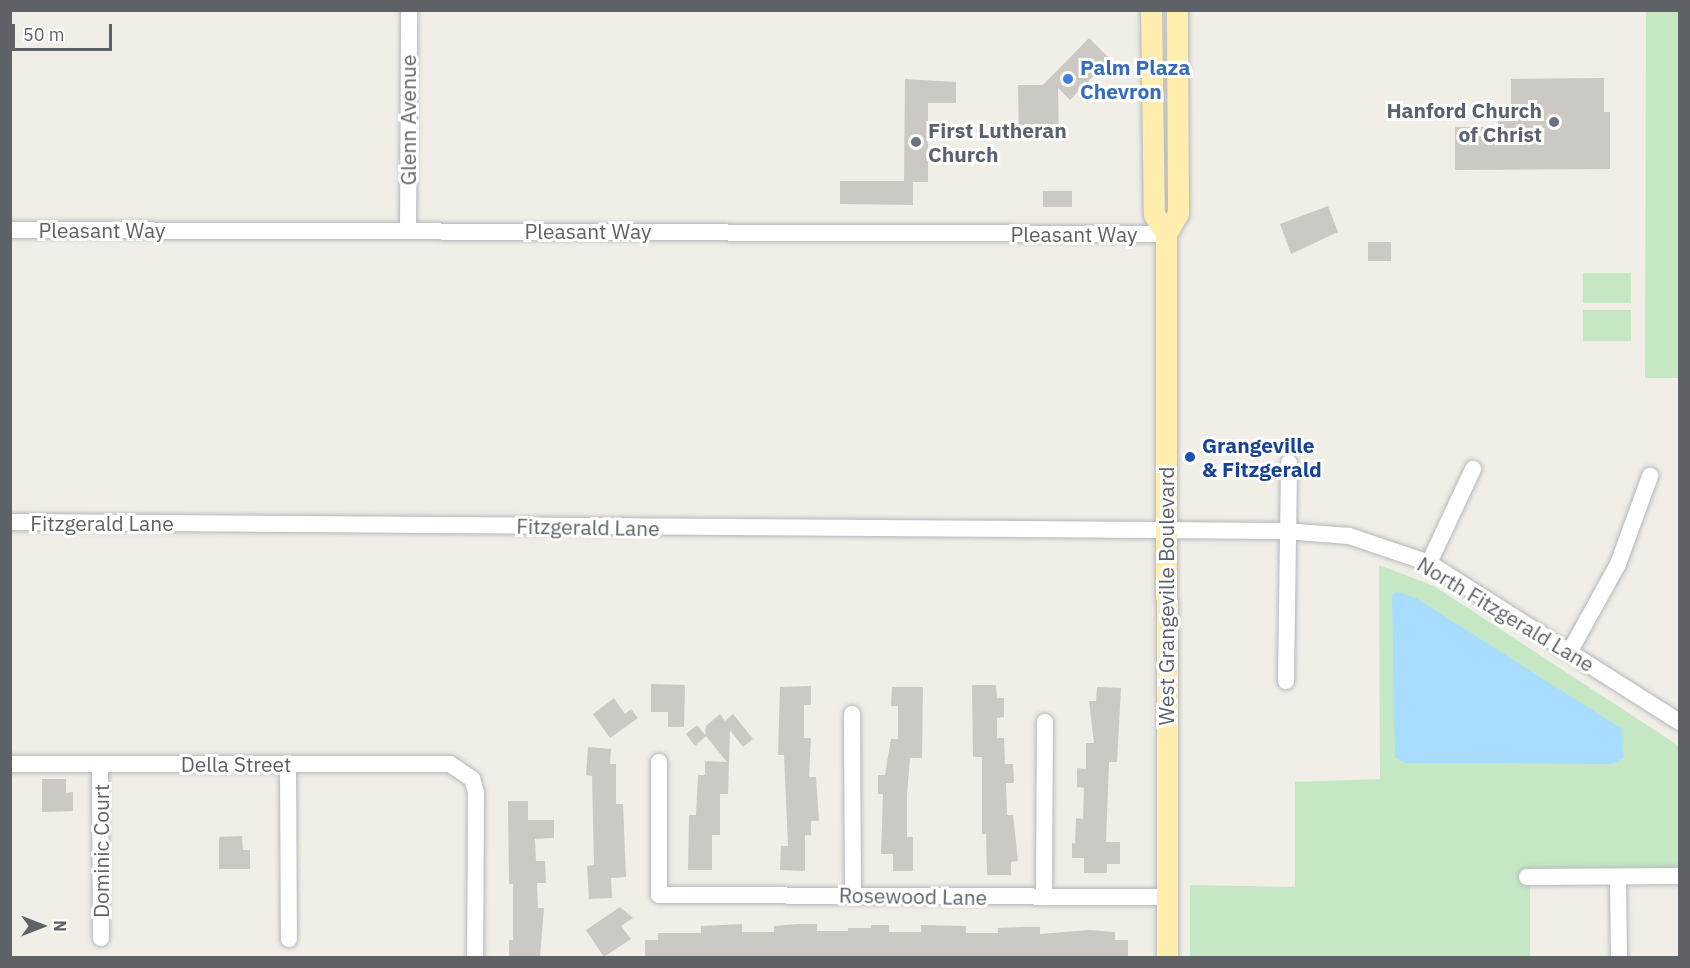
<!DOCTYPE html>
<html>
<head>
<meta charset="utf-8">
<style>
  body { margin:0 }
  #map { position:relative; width:1690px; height:968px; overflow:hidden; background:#f0eee7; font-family:"IBM Plex Sans",sans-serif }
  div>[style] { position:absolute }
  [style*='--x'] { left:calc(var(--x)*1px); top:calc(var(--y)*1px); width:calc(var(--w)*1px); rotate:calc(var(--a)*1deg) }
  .green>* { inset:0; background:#c5e7c4 }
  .water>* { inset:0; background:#a8ddff }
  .building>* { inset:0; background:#ccc8c4 }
  .roads { filter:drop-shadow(0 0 2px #b4b7bb) drop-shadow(0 0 2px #b4b7bb) }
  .minor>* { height:16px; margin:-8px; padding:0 8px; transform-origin:8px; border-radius:8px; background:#fff }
  .major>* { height:21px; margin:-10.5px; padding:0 10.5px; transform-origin:10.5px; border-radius:10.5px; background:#ffeead }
  .dots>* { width:16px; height:16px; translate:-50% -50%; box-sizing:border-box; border:3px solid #fff; border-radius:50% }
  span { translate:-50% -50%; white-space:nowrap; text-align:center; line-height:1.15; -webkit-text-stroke:6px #fff; paint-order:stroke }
  .shop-label { font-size:21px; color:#366cbe; font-weight:700 }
  .left { translate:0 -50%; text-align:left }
  .worship-label { font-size:21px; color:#5b616d; font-weight:700 }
  .right { translate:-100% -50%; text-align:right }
  .street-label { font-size:21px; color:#5e6267 }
  .transit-label { font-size:21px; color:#164399; font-weight:700 }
  .frame { position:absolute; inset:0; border:12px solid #5e6267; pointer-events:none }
  .north { position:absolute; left:12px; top:896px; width:60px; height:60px; -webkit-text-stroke:4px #fff; paint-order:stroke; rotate:90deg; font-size:16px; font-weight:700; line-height:24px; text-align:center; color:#5e6267 }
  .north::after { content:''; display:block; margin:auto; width:21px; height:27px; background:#5e6267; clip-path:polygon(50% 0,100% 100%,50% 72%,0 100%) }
  .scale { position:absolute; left:12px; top:24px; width:100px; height:27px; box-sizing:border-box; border:3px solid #5e6267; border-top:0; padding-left:8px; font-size:18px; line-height:21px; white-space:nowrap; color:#5e6267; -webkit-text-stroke:4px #fff; paint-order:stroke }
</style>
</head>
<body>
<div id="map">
  <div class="green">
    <i style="clip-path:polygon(1646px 11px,1679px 11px,1679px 378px,1645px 378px)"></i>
    <i style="clip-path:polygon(1583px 273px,1631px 273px,1631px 303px,1583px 303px)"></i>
    <i style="clip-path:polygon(1583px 310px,1631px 310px,1631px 341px,1583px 341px)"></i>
    <i style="clip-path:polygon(1379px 565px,1434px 586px,1679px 746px,1679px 867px,1530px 868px,1530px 957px,1190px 957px,1190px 885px,1295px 887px,1295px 782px,1380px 779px)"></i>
  </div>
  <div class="water">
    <i style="clip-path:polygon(1397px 592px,1416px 598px,1622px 729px,1623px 758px,1612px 764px,1405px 763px,1395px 757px,1392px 595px)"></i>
  </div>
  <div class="building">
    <i style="clip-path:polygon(1089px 38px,1110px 59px,1070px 100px,1058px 88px,1059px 139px,1019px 139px,1018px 85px,1043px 85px)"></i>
    <i style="clip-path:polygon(1604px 78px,1604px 112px,1610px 112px,1610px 169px,1455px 170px,1455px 127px,1498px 127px,1498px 116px,1511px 116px,1511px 79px)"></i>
    <i style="clip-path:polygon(905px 79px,956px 82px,956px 103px,928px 103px,928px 182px,913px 182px,913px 205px,840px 204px,840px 181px,904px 181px)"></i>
    <i style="clip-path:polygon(1043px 191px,1072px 191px,1072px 207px,1043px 207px)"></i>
    <i style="clip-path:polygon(1328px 206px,1338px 232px,1291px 254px,1280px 224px)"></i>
    <i style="clip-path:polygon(1368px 242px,1391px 242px,1391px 261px,1368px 261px)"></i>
    <i style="clip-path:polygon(651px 684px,685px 685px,684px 727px,668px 727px,668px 712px,651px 712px)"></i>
    <i style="clip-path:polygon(972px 685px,996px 685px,997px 698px,1004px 698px,1004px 717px,997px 718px,997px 738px,1004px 738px,1005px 764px,1013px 764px,1014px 783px,1006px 783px,1007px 815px,1013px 815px,1018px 861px,1011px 862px,1011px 875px,987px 875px,986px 834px,982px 834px,982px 757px,973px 757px)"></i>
    <i style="clip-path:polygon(811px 686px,811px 705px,804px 705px,804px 738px,811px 738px,809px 777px,816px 777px,819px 821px,811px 821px,811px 835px,805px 835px,805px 871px,780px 870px,781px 846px,788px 846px,784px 755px,778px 755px,780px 687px)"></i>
    <i style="clip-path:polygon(892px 687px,923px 687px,922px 758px,910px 758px,907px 795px,907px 837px,913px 837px,913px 871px,893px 871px,893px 854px,881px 854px,883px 794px,878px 794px,878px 775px,885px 775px,891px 739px,898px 739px,898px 706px,891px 706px)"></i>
    <i style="clip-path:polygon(1097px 687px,1121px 688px,1117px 762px,1109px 762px,1106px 842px,1120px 842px,1120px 864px,1107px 864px,1107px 873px,1084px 873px,1084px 858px,1072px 858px,1072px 843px,1075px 843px,1076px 818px,1083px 819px,1084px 788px,1077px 787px,1077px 768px,1086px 769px,1086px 743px,1094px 743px,1089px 701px,1096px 701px)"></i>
    <i style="clip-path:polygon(614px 698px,625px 714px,631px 709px,638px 718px,610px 738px,593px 714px)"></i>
    <i style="clip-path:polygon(720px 714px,725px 721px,733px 714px,753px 739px,743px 747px,730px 730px,728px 794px,720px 794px,720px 835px,712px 835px,712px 870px,688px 870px,689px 815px,696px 815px,698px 775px,705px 775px,705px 761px,727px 762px,706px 736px,695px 746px,686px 734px,697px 725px,705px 735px,706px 726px)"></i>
    <i style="clip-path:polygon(588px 747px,611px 749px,610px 764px,616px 764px,616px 804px,623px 804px,626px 877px,611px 878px,612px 898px,589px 899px,587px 866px,594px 865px,592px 776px,586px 775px)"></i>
    <i style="clip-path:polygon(42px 779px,66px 779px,66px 793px,73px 792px,73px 811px,42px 812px)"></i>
    <i style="clip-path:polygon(508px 801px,528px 801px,528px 820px,554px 820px,554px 838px,535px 839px,536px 861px,545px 861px,546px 883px,537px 883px,538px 908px,544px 908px,540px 957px,509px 957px,509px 940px,513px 940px,513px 884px,509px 884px)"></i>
    <i style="clip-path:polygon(242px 836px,243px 850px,250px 850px,250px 869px,219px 869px,219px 837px)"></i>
    <i style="clip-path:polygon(620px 907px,633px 918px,621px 926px,631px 939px,604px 957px,586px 930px)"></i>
    <i style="clip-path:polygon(742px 924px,742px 932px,774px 932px,774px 926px,798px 924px,817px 924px,817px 931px,848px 931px,848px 928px,871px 928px,871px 925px,889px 925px,889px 932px,921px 932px,921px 925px,966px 926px,966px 933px,998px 933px,998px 928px,1021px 927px,1040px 927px,1040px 934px,1090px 930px,1115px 932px,1115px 940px,1128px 940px,1128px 957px,645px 957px,645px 940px,658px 940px,658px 933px,701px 933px,701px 926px)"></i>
  </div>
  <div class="roads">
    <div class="minor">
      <i style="--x:10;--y:230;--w:1156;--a:0.2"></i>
      <i style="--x:408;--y:230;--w:220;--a:-89.7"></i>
      <i style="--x:10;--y:522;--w:1275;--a:0.4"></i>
      <i style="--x:1285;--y:531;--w:64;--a:4.5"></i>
      <i style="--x:1349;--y:536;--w:84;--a:18.6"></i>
      <i style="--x:1429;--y:563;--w:297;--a:32.4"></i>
      <i style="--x:1429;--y:563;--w:104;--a:-64.9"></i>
      <i style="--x:1570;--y:651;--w:99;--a:-61.1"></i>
      <i style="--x:1618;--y:564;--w:94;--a:-70"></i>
      <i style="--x:1286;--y:681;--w:218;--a:-89.2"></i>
      <i style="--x:852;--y:714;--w:182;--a:89.7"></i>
      <i style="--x:659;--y:762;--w:133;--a:90"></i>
      <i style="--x:659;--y:895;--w:508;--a:0.23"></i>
      <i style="--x:10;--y:764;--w:440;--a:0"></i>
      <i style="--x:450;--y:764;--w:27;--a:34"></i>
      <i style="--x:472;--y:779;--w:14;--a:73"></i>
      <i style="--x:476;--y:792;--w:166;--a:90.3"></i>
      <i style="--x:100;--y:764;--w:174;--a:89.7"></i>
      <i style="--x:288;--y:765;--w:174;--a:89.7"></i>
      <i style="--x:1527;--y:877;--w:153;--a:-0.4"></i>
      <i style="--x:1618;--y:877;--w:81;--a:89.3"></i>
      <i style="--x:1044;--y:897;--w:175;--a:-89.7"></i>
    </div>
    <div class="major">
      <i style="--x:1151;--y:10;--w:204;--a:89.2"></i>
      <i style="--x:1154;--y:214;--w:23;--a:59"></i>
      <i style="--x:1166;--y:234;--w:724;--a:89.92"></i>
      <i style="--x:1166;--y:234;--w:24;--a:-60"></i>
      <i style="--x:1178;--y:213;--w:203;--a:-90.3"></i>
    </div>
  </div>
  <div class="dots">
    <i style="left:1068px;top:79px;background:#3f7fe0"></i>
    <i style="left:1554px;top:122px;background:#6b7280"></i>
    <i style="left:916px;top:142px;background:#6b7280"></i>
    <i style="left:1190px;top:457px;background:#1a4fb4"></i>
  </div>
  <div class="shop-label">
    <span class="left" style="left:1080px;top:79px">Palm Plaza<br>Chevron</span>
  </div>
  <div class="worship-label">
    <span class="right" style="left:1542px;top:122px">Hanford Church<br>of Christ</span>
    <span class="left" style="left:928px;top:142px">First Lutheran<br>Church</span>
  </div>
  <div class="street-label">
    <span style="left:408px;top:120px;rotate:-90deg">Glenn Avenue</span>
    <span style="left:102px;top:230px">Pleasant Way</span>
    <span style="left:588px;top:231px">Pleasant Way</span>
    <span style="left:1074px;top:234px">Pleasant Way</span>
    <span style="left:102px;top:523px">Fitzgerald Lane</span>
    <span style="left:588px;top:527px;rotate:1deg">Fitzgerald Lane</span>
    <span style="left:1166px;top:596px;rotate:-90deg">West Grangeville Boulevard</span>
    <span style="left:1506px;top:614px;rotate:31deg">North Fitzgerald Lane</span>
    <span style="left:236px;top:764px">Della Street</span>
    <span style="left:101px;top:851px;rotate:-90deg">Dominic Court</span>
    <span style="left:913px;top:896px;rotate:1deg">Rosewood Lane</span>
  </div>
  <div class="transit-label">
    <span class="left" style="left:1202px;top:457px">Grangeville<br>&amp; Fitzgerald</span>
  </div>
  <div class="frame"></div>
  <div class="north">N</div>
  <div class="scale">50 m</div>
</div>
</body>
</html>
